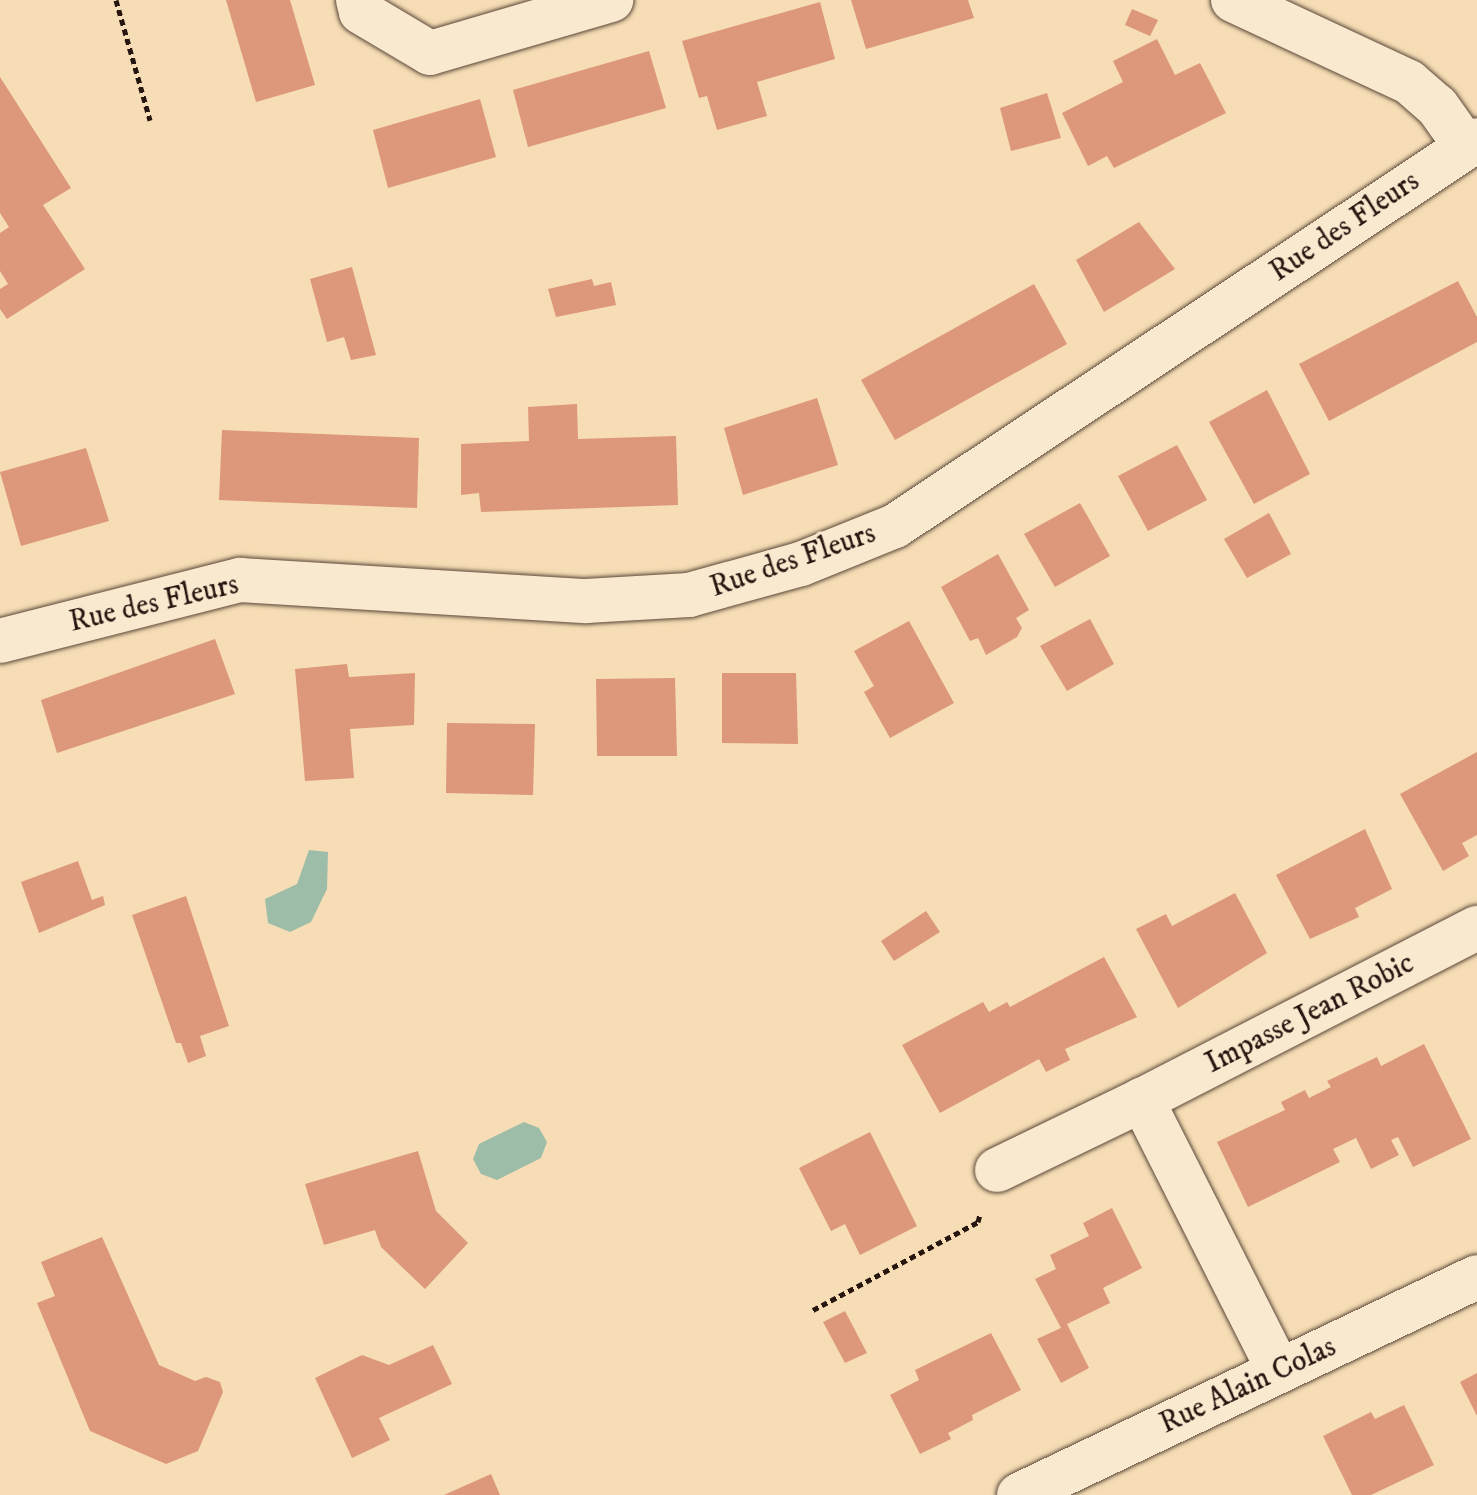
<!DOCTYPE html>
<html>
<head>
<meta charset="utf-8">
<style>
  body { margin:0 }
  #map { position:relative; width:1477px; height:1495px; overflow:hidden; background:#f6ddb5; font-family:"IM FELL DW Pica",serif }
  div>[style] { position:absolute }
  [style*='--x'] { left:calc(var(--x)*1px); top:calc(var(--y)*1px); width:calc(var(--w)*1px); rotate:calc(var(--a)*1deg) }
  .water>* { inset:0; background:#9ebda8 }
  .building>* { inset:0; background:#dd977a }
  .path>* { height:5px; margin-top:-2.5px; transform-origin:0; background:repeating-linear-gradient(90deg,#271610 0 6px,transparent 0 10px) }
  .roads { filter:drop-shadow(0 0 2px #5b4839) drop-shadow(0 0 2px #5b4839) }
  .minor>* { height:44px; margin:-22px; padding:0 22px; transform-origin:22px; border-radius:22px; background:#f9e9cf }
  span { translate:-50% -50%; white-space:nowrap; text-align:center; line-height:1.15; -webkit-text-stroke:6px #f9e9cf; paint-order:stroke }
  .street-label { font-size:30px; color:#271610 }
</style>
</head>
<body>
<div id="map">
  <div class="water">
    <i style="clip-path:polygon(309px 850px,328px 852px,327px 889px,311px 922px,290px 932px,268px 923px,265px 899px,297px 884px)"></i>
    <i style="clip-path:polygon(524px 1122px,539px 1128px,547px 1142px,541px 1158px,497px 1180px,481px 1174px,473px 1159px,479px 1144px)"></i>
  </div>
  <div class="building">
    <i style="clip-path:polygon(226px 0,290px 0,315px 85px,256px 102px)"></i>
    <i style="clip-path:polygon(851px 0,968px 0,974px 18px,866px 49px)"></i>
    <i style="clip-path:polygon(820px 2px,835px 59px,757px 82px,767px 116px,717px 130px,707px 96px,699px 98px,682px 41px)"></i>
    <i style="clip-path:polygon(1132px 9px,1158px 20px,1150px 36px,1125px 25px)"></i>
    <i style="clip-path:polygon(1157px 39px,1175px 75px,1200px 63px,1226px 113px,1114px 168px,1107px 156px,1088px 166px,1062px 113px,1123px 82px,1113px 61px)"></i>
    <i style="clip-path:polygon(649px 51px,666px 108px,528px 147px,513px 90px)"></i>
    <i style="clip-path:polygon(0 77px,71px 188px,43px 205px,85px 269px,7px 319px,0 309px,0 289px,8px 284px,0 271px,0 233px,9px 227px,0 213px)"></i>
    <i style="clip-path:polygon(1047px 93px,1061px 138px,1011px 151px,1000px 108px)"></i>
    <i style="clip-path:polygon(480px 99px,496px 157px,388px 188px,373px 130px)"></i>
    <i style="clip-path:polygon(1139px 222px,1175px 269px,1104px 312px,1076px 260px)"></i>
    <i style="clip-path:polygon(352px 267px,376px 355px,351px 360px,344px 337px,327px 342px,310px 279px)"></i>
    <i style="clip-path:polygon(592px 279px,594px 286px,611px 282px,616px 305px,556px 317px,548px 289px)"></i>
    <i style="clip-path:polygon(1458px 281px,1477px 317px,1477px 342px,1329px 421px,1299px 364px)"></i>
    <i style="clip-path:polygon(1034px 284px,1067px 344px,895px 440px,861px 380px)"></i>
    <i style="clip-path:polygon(1267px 390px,1310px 474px,1254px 504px,1209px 422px)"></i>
    <i style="clip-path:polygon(817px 398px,838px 465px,743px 495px,724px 428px)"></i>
    <i style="clip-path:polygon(577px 404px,578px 439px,676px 436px,678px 505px,481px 512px,479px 493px,461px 495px,461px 444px,529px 441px,528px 407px)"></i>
    <i style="clip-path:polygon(222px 430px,419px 438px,417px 508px,219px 500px)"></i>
    <i style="clip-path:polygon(1177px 445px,1207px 500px,1148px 531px,1118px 476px)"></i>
    <i style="clip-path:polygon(86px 448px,109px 521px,21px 546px,0 472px)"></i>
    <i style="clip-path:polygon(1080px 503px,1110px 556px,1055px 587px,1024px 534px)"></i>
    <i style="clip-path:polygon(1269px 513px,1291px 554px,1247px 578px,1224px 539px)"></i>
    <i style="clip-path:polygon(998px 554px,1029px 610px,1016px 618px,1022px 628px,1017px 637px,986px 655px,978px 638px,970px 641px,941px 587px)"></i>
    <i style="clip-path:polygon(1090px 619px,1114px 664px,1067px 691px,1040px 646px)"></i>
    <i style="clip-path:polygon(909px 621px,954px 703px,890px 738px,864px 692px,874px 686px,854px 651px)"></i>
    <i style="clip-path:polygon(215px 639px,235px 694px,57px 753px,41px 700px)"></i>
    <i style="clip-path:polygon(347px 664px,349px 677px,415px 673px,414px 725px,350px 729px,354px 778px,305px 781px,295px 669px)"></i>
    <i style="clip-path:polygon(722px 673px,796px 673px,798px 744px,722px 743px)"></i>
    <i style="clip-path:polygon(675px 678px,677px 756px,597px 756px,596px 679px)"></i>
    <i style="clip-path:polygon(447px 723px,535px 724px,533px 795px,446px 793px)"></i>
    <i style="clip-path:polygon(1477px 752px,1477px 835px,1462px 843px,1469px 856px,1443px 871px,1400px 794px)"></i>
    <i style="clip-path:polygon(1365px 829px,1392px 889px,1355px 908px,1359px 917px,1310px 939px,1276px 875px)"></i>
    <i style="clip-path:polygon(78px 861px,92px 900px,103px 896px,105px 905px,39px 933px,21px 882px)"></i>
    <i style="clip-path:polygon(1235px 893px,1267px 953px,1178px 1008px,1136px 929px,1166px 914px,1172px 926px)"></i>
    <i style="clip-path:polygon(186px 896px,229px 1026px,200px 1036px,206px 1056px,188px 1063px,181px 1043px,176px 1043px,132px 915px)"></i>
    <i style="clip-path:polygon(926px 911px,940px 932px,894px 961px,881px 941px)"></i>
    <i style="clip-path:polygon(1104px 957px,1137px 1017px,1065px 1049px,1070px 1060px,1046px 1072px,1039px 1059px,940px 1113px,902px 1045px,983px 1002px,989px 1012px,1007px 1002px,1010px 1007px)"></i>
    <i style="clip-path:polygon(1424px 1044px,1471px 1139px,1413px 1167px,1398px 1137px,1391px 1140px,1399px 1155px,1371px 1169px,1356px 1138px,1333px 1149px,1340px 1162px,1248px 1207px,1217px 1142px,1285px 1110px,1281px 1102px,1305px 1090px,1309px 1098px,1331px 1087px,1327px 1081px,1377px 1057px,1381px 1066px)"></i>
    <i style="clip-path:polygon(870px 1132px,917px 1226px,860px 1255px,845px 1224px,831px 1231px,799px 1168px)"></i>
    <i style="clip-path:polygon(418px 1151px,436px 1211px,468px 1243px,425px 1289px,381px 1247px,375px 1230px,324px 1245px,305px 1184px)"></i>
    <i style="clip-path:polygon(1112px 1208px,1142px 1268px,1103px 1288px,1110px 1303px,1067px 1324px,1089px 1368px,1061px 1383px,1037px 1339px,1061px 1328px,1035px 1279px,1056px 1269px,1050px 1255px,1089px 1236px,1083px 1223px)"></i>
    <i style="clip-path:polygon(102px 1237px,159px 1365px,195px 1381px,206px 1377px,220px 1382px,223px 1392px,198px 1451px,166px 1464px,90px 1431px,37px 1303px,55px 1296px,41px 1262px)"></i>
    <i style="clip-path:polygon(845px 1311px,867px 1353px,845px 1363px,823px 1322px)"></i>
    <i style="clip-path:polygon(991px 1333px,1021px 1390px,972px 1415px,973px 1420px,948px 1433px,951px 1439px,920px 1454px,890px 1395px,919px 1380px,915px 1370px)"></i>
    <i style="clip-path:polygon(433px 1345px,452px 1384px,379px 1418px,390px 1440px,352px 1458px,315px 1378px,362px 1355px,389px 1365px)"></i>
    <i style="clip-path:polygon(1477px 1373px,1477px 1416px,1460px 1382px)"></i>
    <i style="clip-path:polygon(1404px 1405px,1434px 1465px,1371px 1495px,1352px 1495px,1323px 1436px,1371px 1412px,1375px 1419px)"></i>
    <i style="clip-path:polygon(491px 1474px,500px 1495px,444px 1495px)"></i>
  </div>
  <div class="path">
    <i style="--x:116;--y:0;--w:125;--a:74.2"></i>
    <i style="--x:813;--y:1310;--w:187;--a:-28.1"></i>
    <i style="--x:978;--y:1222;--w:8;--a:-76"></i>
  </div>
  <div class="roads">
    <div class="minor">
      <i style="--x:358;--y:0;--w:12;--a:76"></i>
      <i style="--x:361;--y:12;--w:80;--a:30.7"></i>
      <i style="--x:430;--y:53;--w:189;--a:-16.3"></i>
      <i style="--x:1233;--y:0;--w:194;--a:25"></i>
      <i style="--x:1409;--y:82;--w:37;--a:41"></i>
      <i style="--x:1437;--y:106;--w:50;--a:54.7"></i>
      <i style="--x:0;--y:641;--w:248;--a:-14.3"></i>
      <i style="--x:240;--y:580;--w:347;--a:3.5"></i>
      <i style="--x:586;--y:601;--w:103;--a:-3.3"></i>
      <i style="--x:689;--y:595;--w:116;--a:-15.5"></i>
      <i style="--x:801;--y:564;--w:101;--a:-22"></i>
      <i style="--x:895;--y:526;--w:698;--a:-33.55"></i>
      <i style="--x:997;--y:1170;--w:161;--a:-25.8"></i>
      <i style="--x:1279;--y:1371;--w:304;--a:-116.8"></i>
      <i style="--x:1142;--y:1100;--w:377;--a:-27.2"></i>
      <i style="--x:1019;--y:1495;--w:507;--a:-25.45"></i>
    </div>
  </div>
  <div class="street-label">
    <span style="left:1345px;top:227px;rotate:-34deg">Rue des Fleurs</span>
    <span style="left:793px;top:561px;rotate:-19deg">Rue des Fleurs</span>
    <span style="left:154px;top:604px;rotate:-13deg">Rue des Fleurs</span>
    <span style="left:1310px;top:1014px;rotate:-27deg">Impasse Jean Robic</span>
    <span style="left:1248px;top:1386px;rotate:-25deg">Rue Alain Colas</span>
  </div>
</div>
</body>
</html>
